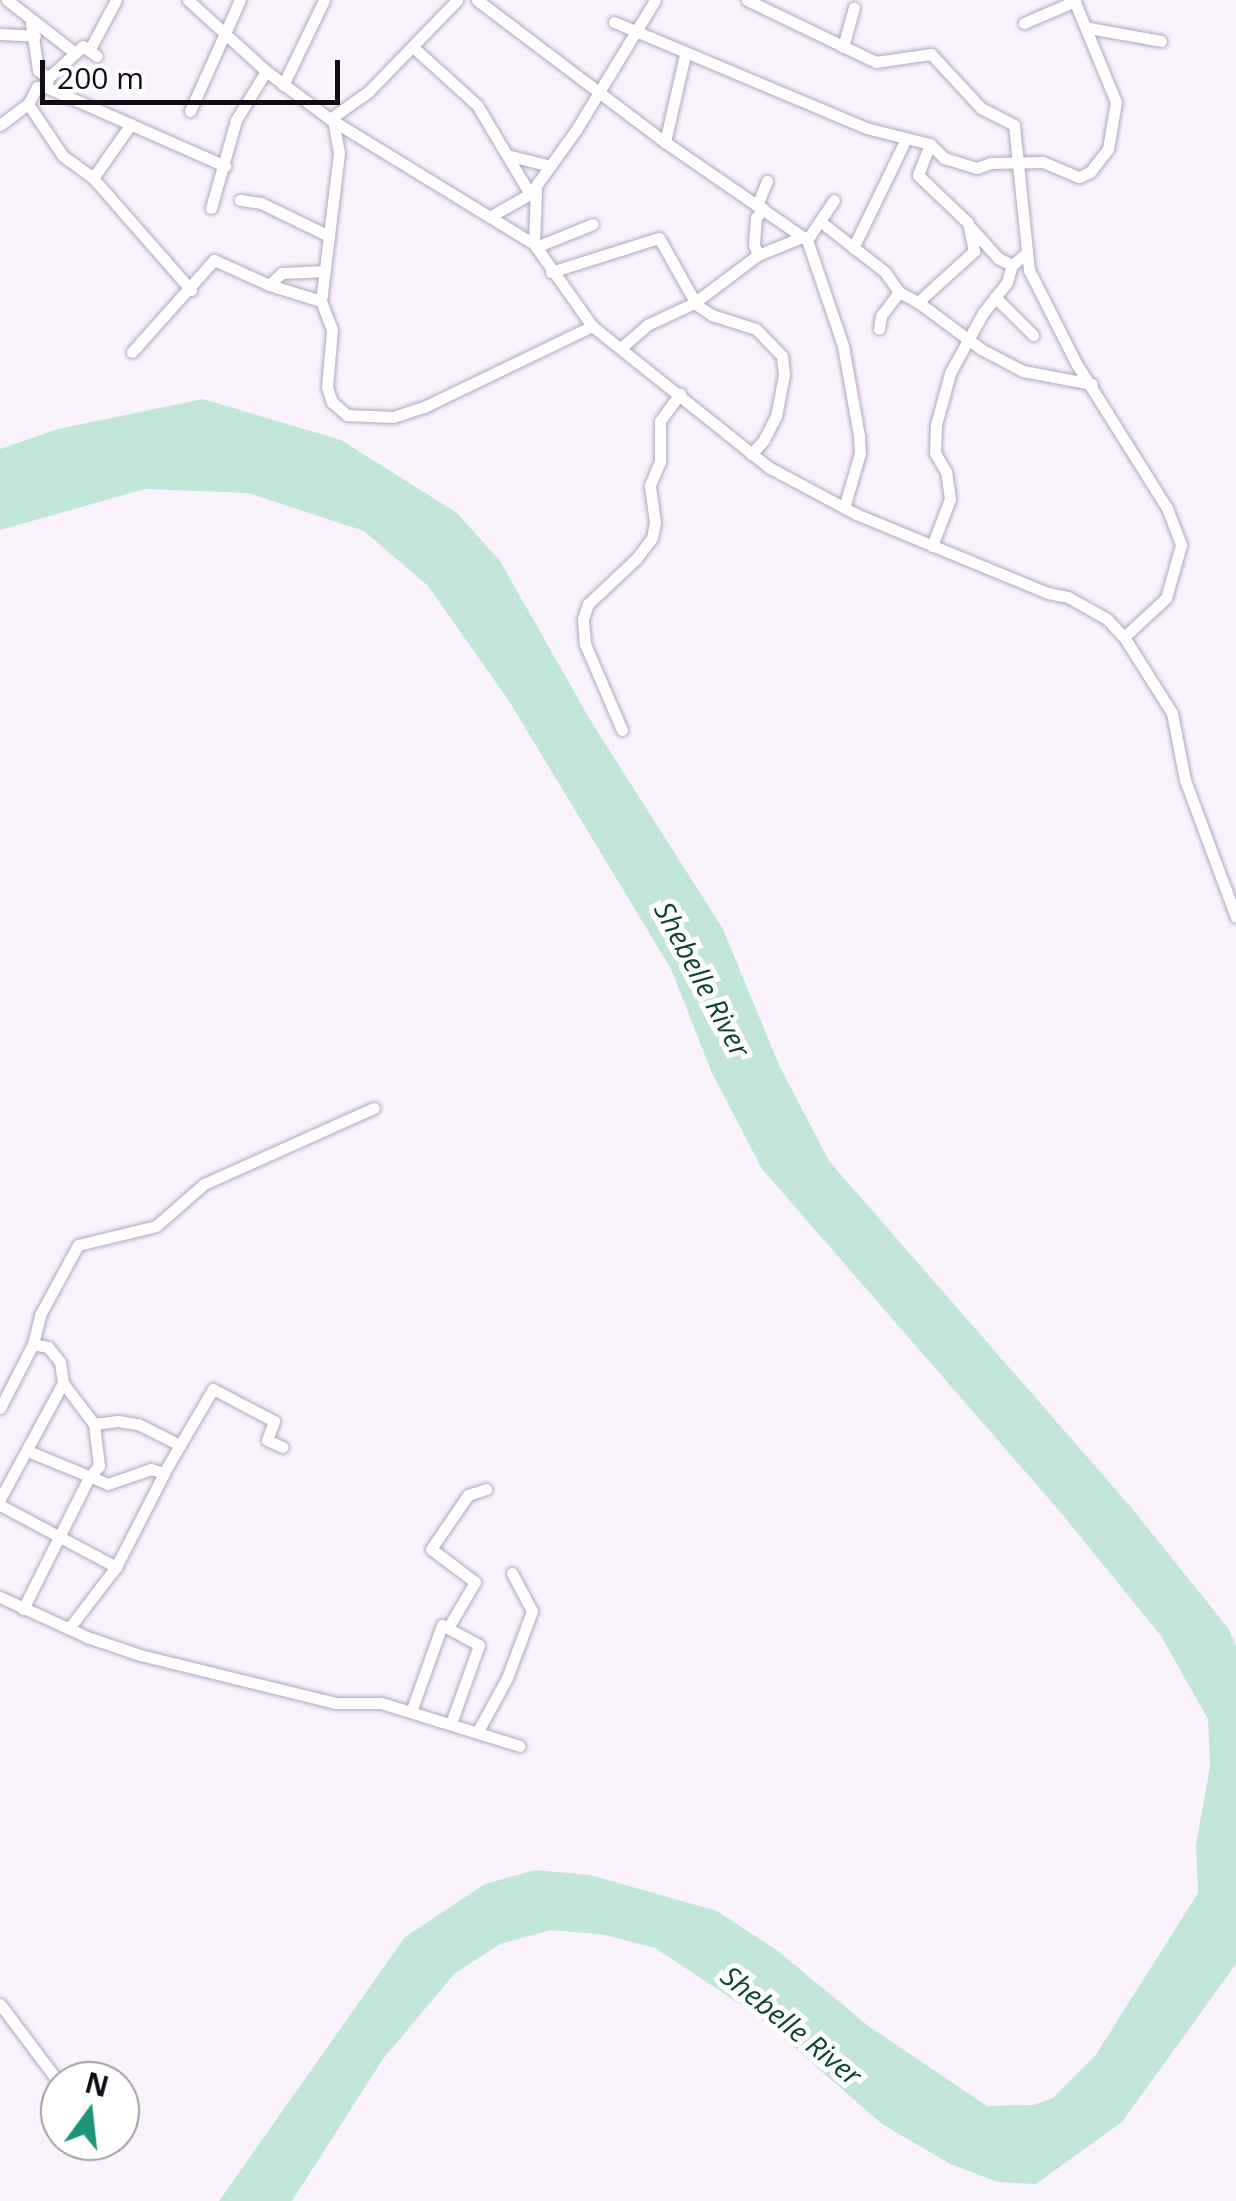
<!DOCTYPE html>
<html>
<head>
<meta charset="utf-8">
<style>
  body { margin:0 }
  #map { position:relative; width:1236px; height:2201px; overflow:hidden; background:#faf3fe; font-family:"Open Sans",sans-serif }
  div>[style] { position:absolute }
  [style*='--x'] { left:calc(var(--x)*1px); top:calc(var(--y)*1px); width:calc(var(--w)*1px); rotate:calc(var(--a)*1deg) }
  .water>* { inset:0; background:#c2e6da }
  .roads { filter:drop-shadow(0 0 2px #b3a5be) drop-shadow(0 0 2px #b3a5be) }
  .minor>* { height:11px; margin:-5.5px; padding:0 5.5px; transform-origin:5.5px; border-radius:5.5px; background:#fff }
  span { translate:-50% -50%; white-space:nowrap; text-align:center; line-height:1.15; -webkit-text-stroke:10px #fff; paint-order:stroke }
  .water-label { font-size:28px; color:#0f4235; font-style:italic }
  .north { position:absolute; left:40px; top:2061px; width:100px; height:100px; box-sizing:border-box; background:#fff; border:2px solid #a09ea1; border-radius:50%; rotate:15deg; font-size:28px; font-weight:700; line-height:40px; text-align:center; color:#120c15 }
  .north::after { content:''; display:block; margin:auto; width:35px; height:45px; background:#1d9479; clip-path:polygon(50% 0,100% 100%,50% 72%,0 100%) }
  .scale { position:absolute; left:40px; top:60px; width:300px; height:45px; box-sizing:border-box; border:5px solid #120c15; border-top:0; padding-left:12px; font-size:30px; line-height:35px; white-space:nowrap; color:#120c15; -webkit-text-stroke:8px #fff; paint-order:stroke }
</style>
</head>
<body>
<div id="map">
  <div class="water">
    <i style="clip-path:polygon(203px 399px,341px 440px,457px 513px,500px 561px,592px 723px,723px 929px,779px 1065px,829px 1161px,1130px 1506px,1228px 1628px,1236px 1646px,1236px 1964px,1122px 2122px,1036px 2184px,998px 2182px,950px 2164px,882px 2124px,758px 2016px,655px 1948px,605px 1935px,551px 1930px,500px 1944px,454px 1974px,383px 2059px,292px 2201px,219px 2201px,405px 1937px,485px 1884px,535px 1870px,590px 1875px,717px 1911px,778px 1951px,867px 2025px,987px 2106px,1033px 2105px,1053px 2098px,1095px 2056px,1198px 1893px,1196px 1845px,1210px 1766px,1208px 1719px,1161px 1636px,1062px 1514px,762px 1169px,712px 1073px,671px 969px,509px 701px,428px 586px,364px 531px,248px 493px,145px 489px,0 530px,0 449px,58px 429px)"></i>
  </div>
  <div class="roads">
    <div class="minor">
      <i style="--x:7;--y:0;--w:86;--a:37.9"></i>
      <i style="--x:188;--y:0;--w:105;--a:42.3"></i>
      <i style="--x:266;--y:71;--w:80;--a:36.9"></i>
      <i style="--x:330;--y:119;--w:239;--a:31.5"></i>
      <i style="--x:534;--y:244;--w:100;--a:54.7"></i>
      <i style="--x:592;--y:326;--w:228;--a:38.6"></i>
      <i style="--x:770;--y:468;--w:98;--a:28.1"></i>
      <i style="--x:856;--y:514;--w:208;--a:22.4"></i>
      <i style="--x:1048;--y:593;--w:20;--a:11"></i>
      <i style="--x:1068;--y:597;--w:45;--a:29.4"></i>
      <i style="--x:1107;--y:619;--w:25;--a:47"></i>
      <i style="--x:1124;--y:637;--w:90;--a:57.7"></i>
      <i style="--x:1172;--y:713;--w:68;--a:79"></i>
      <i style="--x:1185;--y:780;--w:146;--a:69.6"></i>
      <i style="--x:477;--y:0;--w:236;--a:37.1"></i>
      <i style="--x:665;--y:142;--w:173;--a:34.6"></i>
      <i style="--x:807;--y:240;--w:112;--a:71.2"></i>
      <i style="--x:843;--y:346;--w:91;--a:79.9"></i>
      <i style="--x:859;--y:436;--w:17;--a:87"></i>
      <i style="--x:860;--y:453;--w:57;--a:106.2"></i>
      <i style="--x:747;--y:0;--w:143;--a:25.7"></i>
      <i style="--x:876;--y:62;--w:56;--a:-8.3"></i>
      <i style="--x:931;--y:54;--w:74;--a:47.2"></i>
      <i style="--x:981;--y:108;--w:37;--a:27"></i>
      <i style="--x:1014;--y:125;--w:146;--a:84.1"></i>
      <i style="--x:1029;--y:270;--w:104;--a:63.2"></i>
      <i style="--x:1076;--y:363;--w:171;--a:57.9"></i>
      <i style="--x:1167;--y:508;--w:40;--a:69"></i>
      <i style="--x:1181;--y:545;--w:55;--a:105.8"></i>
      <i style="--x:1166;--y:598;--w:57;--a:137.1"></i>
      <i style="--x:614;--y:22;--w:273;--a:22.8"></i>
      <i style="--x:866;--y:128;--w:66;--a:14"></i>
      <i style="--x:930;--y:144;--w:20;--a:45"></i>
      <i style="--x:944;--y:158;--w:34;--a:17"></i>
      <i style="--x:977;--y:168;--w:15;--a:-20"></i>
      <i style="--x:991;--y:163;--w:52;--a:-1.1"></i>
      <i style="--x:1043;--y:162;--w:39;--a:23"></i>
      <i style="--x:1079;--y:177;--w:12;--a:-24"></i>
      <i style="--x:1090;--y:172;--w:29;--a:-52"></i>
      <i style="--x:1108;--y:149;--w:48;--a:-80.3"></i>
      <i style="--x:1116;--y:102;--w:110;--a:-112.4"></i>
      <i style="--x:31;--y:23;--w:48;--a:81.5"></i>
      <i style="--x:38;--y:70;--w:13;--a:39"></i>
      <i style="--x:1024;--y:23;--w:56;--a:-23.3"></i>
      <i style="--x:1089;--y:28;--w:73;--a:10.2"></i>
      <i style="--x:0;--y:34;--w:35;--a:3"></i>
      <i style="--x:91;--y:47;--w:53;--a:-62"></i>
      <i style="--x:413;--y:47;--w:86;--a:42.2"></i>
      <i style="--x:477;--y:105;--w:104;--a:59.2"></i>
      <i style="--x:843;--y:47;--w:41;--a:-74.6"></i>
      <i style="--x:283;--y:85;--w:94;--a:-64.2"></i>
      <i style="--x:46;--y:87;--w:9;--a:-77"></i>
      <i style="--x:48;--y:78;--w:47;--a:-42.4"></i>
      <i style="--x:83;--y:46;--w:17;--a:36"></i>
      <i style="--x:28;--y:104;--w:63;--a:56.1"></i>
      <i style="--x:63;--y:156;--w:37;--a:36"></i>
      <i style="--x:190;--y:111;--w:122;--a:-65.8"></i>
      <i style="--x:330;--y:119;--w:47;--a:-35.4"></i>
      <i style="--x:368;--y:92;--w:128;--a:-45.9"></i>
      <i style="--x:333;--y:119;--w:35;--a:80"></i>
      <i style="--x:339;--y:153;--w:149;--a:96.9"></i>
      <i style="--x:321;--y:301;--w:31;--a:69"></i>
      <i style="--x:332;--y:330;--w:57;--a:95"></i>
      <i style="--x:327;--y:387;--w:16;--a:72"></i>
      <i style="--x:332;--y:402;--w:20;--a:41"></i>
      <i style="--x:347;--y:415;--w:46;--a:2.5"></i>
      <i style="--x:393;--y:417;--w:33;--a:-18"></i>
      <i style="--x:424;--y:407;--w:187;--a:-25.7"></i>
      <i style="--x:131;--y:124;--w:66;--a:125.1"></i>
      <i style="--x:93;--y:178;--w:149;--a:48.8"></i>
      <i style="--x:0;--y:125;--w:35;--a:-37"></i>
      <i style="--x:28;--y:104;--w:19;--a:-62"></i>
      <i style="--x:37;--y:87;--w:9;--a:0"></i>
      <i style="--x:46;--y:87;--w:196;--a:23.8"></i>
      <i style="--x:665;--y:142;--w:89;--a:-77.1"></i>
      <i style="--x:511;--y:156;--w:40;--a:14.4"></i>
      <i style="--x:240;--y:200;--w:21;--a:8"></i>
      <i style="--x:261;--y:203;--w:76;--a:25.9"></i>
      <i style="--x:758;--y:203;--w:24;--a:-68"></i>
      <i style="--x:211;--y:208;--w:91;--a:-74.1"></i>
      <i style="--x:236;--y:120;--w:57;--a:-58.5"></i>
      <i style="--x:491;--y:216;--w:45;--a:-29.4"></i>
      <i style="--x:530;--y:194;--w:79;--a:-54.3"></i>
      <i style="--x:576;--y:130;--w:152;--a:-58.7"></i>
      <i style="--x:821;--y:222;--w:81;--a:38"></i>
      <i style="--x:885;--y:272;--w:24;--a:55"></i>
      <i style="--x:899;--y:292;--w:30;--a:127"></i>
      <i style="--x:881;--y:316;--w:13;--a:99"></i>
      <i style="--x:971;--y:228;--w:40;--a:48"></i>
      <i style="--x:998;--y:258;--w:16;--a:27"></i>
      <i style="--x:807;--y:240;--w:48;--a:-56"></i>
      <i style="--x:534;--y:244;--w:55;--a:-87.9"></i>
      <i style="--x:536;--y:247;--w:61;--a:-22"></i>
      <i style="--x:853;--y:248;--w:121;--a:-64.1"></i>
      <i style="--x:758;--y:255;--w:11;--a:-112"></i>
      <i style="--x:754;--y:245;--w:27;--a:-86"></i>
      <i style="--x:756;--y:218;--w:12;--a:-55"></i>
      <i style="--x:551;--y:272;--w:113;--a:-17.5"></i>
      <i style="--x:659;--y:238;--w:71;--a:60.6"></i>
      <i style="--x:269;--y:285;--w:54;--a:17.1"></i>
      <i style="--x:899;--y:292;--w:21;--a:28"></i>
      <i style="--x:918;--y:302;--w:76;--a:-42.3"></i>
      <i style="--x:974;--y:251;--w:29;--a:-102"></i>
      <i style="--x:968;--y:223;--w:69;--a:-136.2"></i>
      <i style="--x:918;--y:175;--w:33;--a:-69"></i>
      <i style="--x:995;--y:297;--w:54;--a:45"></i>
      <i style="--x:918;--y:302;--w:79;--a:36.7"></i>
      <i style="--x:981;--y:349;--w:47;--a:27.6"></i>
      <i style="--x:1023;--y:371;--w:70;--a:10.7"></i>
      <i style="--x:694;--y:303;--w:22;--a:34"></i>
      <i style="--x:712;--y:315;--w:46;--a:17.7"></i>
      <i style="--x:756;--y:329;--w:37;--a:46"></i>
      <i style="--x:782;--y:356;--w:19;--a:84"></i>
      <i style="--x:784;--y:375;--w:42;--a:101"></i>
      <i style="--x:776;--y:416;--w:27;--a:117"></i>
      <i style="--x:764;--y:440;--w:19;--a:133"></i>
      <i style="--x:622;--y:347;--w:33;--a:-41"></i>
      <i style="--x:647;--y:325;--w:52;--a:-25.1"></i>
      <i style="--x:694;--y:303;--w:80;--a:-36.9"></i>
      <i style="--x:758;--y:255;--w:48;--a:-22.2"></i>
      <i style="--x:132;--y:352;--w:123;--a:-48.3"></i>
      <i style="--x:214;--y:260;--w:60;--a:24.4"></i>
      <i style="--x:269;--y:285;--w:18;--a:-43"></i>
      <i style="--x:282;--y:273;--w:43;--a:-2.7"></i>
      <i style="--x:932;--y:546;--w:50;--a:-69"></i>
      <i style="--x:950;--y:499;--w:27;--a:-98"></i>
      <i style="--x:946;--y:472;--w:22;--a:-120"></i>
      <i style="--x:935;--y:453;--w:28;--a:-88"></i>
      <i style="--x:936;--y:425;--w:54;--a:-74.9"></i>
      <i style="--x:950;--y:373;--w:68;--a:-61.2"></i>
      <i style="--x:983;--y:313;--w:39;--a:-52"></i>
      <i style="--x:1007;--y:282;--w:18;--a:-74"></i>
      <i style="--x:1012;--y:265;--w:19;--a:-39"></i>
      <i style="--x:622;--y:730;--w:94;--a:-113.3"></i>
      <i style="--x:585;--y:644;--w:25;--a:-95"></i>
      <i style="--x:583;--y:619;--w:16;--a:-72"></i>
      <i style="--x:588;--y:604;--w:66;--a:-43.2"></i>
      <i style="--x:636;--y:559;--w:26;--a:-53"></i>
      <i style="--x:652;--y:538;--w:16;--a:-79"></i>
      <i style="--x:655;--y:522;--w:37;--a:-98"></i>
      <i style="--x:650;--y:485;--w:25;--a:-67"></i>
      <i style="--x:660;--y:462;--w:41;--a:-90"></i>
      <i style="--x:660;--y:421;--w:34;--a:-54"></i>
      <i style="--x:63;--y:1383;--w:51;--a:52.9"></i>
      <i style="--x:94;--y:1424;--w:24;--a:-7"></i>
      <i style="--x:118;--y:1421;--w:20;--a:9"></i>
      <i style="--x:138;--y:1424;--w:47;--a:26.6"></i>
      <i style="--x:180;--y:1445;--w:32;--a:120"></i>
      <i style="--x:0;--y:1408;--w:72;--a:-62.7"></i>
      <i style="--x:33;--y:1344;--w:30;--a:-76"></i>
      <i style="--x:40;--y:1315;--w:80;--a:-61.5"></i>
      <i style="--x:78;--y:1245;--w:80;--a:-13.7"></i>
      <i style="--x:156;--y:1226;--w:64;--a:-41.2"></i>
      <i style="--x:204;--y:1184;--w:186;--a:-24.1"></i>
      <i style="--x:180;--y:1445;--w:65;--a:-59.5"></i>
      <i style="--x:213;--y:1389;--w:69;--a:27.7"></i>
      <i style="--x:274;--y:1421;--w:20;--a:110"></i>
      <i style="--x:267;--y:1440;--w:17;--a:24"></i>
      <i style="--x:0;--y:1499;--w:132;--a:-61.5"></i>
      <i style="--x:63;--y:1383;--w:21;--a:-98"></i>
      <i style="--x:60;--y:1362;--w:19;--a:-129"></i>
      <i style="--x:48;--y:1347;--w:15;--a:-169"></i>
      <i style="--x:0;--y:1505;--w:132;--a:28.1"></i>
      <i style="--x:116;--y:1567;--w:106;--a:-62.9"></i>
      <i style="--x:164;--y:1473;--w:14;--a:-163"></i>
      <i style="--x:151;--y:1469;--w:46;--a:160.8"></i>
      <i style="--x:108;--y:1484;--w:87;--a:-157.6"></i>
      <i style="--x:0;--y:1597;--w:96;--a:24.7"></i>
      <i style="--x:87;--y:1637;--w:56;--a:18.8"></i>
      <i style="--x:140;--y:1655;--w:202;--a:13.8"></i>
      <i style="--x:336;--y:1703;--w:45;--a:0"></i>
      <i style="--x:381;--y:1703;--w:145;--a:17.2"></i>
      <i style="--x:23;--y:1609;--w:148;--a:-63.4"></i>
      <i style="--x:89;--y:1477;--w:15;--a:-48"></i>
      <i style="--x:99;--y:1466;--w:42;--a:-96.8"></i>
      <i style="--x:70;--y:1627;--w:76;--a:-52.5"></i>
      <i style="--x:448;--y:1628;--w:53;--a:-59.6"></i>
      <i style="--x:475;--y:1582;--w:55;--a:-143.1"></i>
      <i style="--x:431;--y:1549;--w:65;--a:-55.6"></i>
      <i style="--x:468;--y:1495;--w:19;--a:-18"></i>
      <i style="--x:411;--y:1712;--w:92;--a:-70.4"></i>
      <i style="--x:442;--y:1625;--w:42;--a:28.4"></i>
      <i style="--x:479;--y:1645;--w:83;--a:109.7"></i>
      <i style="--x:478;--y:1731;--w:60;--a:-61.3"></i>
      <i style="--x:507;--y:1678;--w:72;--a:-69.5"></i>
      <i style="--x:532;--y:1611;--w:43;--a:-117.8"></i>
      <i style="--x:0;--y:2004;--w:100;--a:53.1"></i>
    </div>
  </div>
  <div class="water-label">
    <span style="left:703px;top:979px;rotate:62deg">Shebelle River</span>
    <span style="left:792px;top:2025px;rotate:39deg">Shebelle River</span>
  </div>
  <div class="north">N</div>
  <div class="scale">200 m</div>
</div>
</body>
</html>
